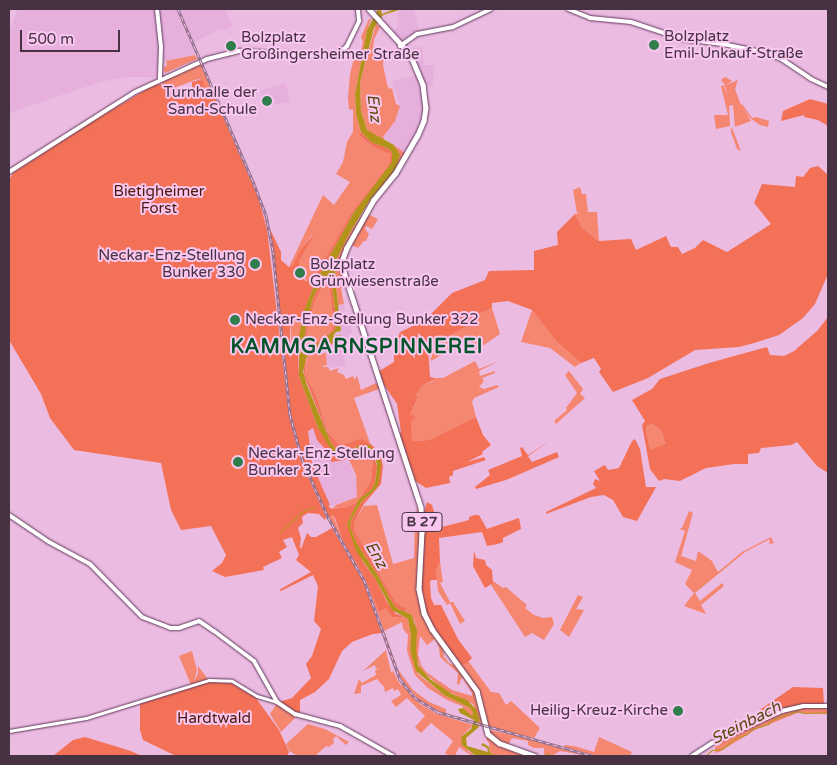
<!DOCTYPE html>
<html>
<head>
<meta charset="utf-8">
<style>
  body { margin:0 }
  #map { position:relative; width:837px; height:765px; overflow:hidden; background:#ecbbe2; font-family:"Varela Round",sans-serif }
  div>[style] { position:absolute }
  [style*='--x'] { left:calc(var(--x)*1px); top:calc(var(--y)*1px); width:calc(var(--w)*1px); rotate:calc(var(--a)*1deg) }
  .built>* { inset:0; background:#e6afdc }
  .green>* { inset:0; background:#f5866f }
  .forest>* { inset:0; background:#f37157 }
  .water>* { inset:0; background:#b3941a }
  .stream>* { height:1px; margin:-0.5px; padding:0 0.5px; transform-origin:0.5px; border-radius:0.5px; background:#b3941a }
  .roads { filter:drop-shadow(0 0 1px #61395b) drop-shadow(0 0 1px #61395b) }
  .tertiary>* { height:3px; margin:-1.5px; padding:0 1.5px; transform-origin:1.5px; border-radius:1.5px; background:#fff }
  .secondary>* { height:4px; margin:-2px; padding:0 2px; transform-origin:2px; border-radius:2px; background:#fff }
  .primary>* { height:4.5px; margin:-2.25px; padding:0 2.25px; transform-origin:2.25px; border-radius:2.25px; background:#fff }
  .rail>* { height:3px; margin-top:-1.5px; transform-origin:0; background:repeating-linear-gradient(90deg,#f9c7ef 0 4px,#8f6e88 0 8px); box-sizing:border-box; border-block:1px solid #8f6e88 }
  .dots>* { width:14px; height:14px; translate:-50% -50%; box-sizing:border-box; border:2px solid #f9c7ef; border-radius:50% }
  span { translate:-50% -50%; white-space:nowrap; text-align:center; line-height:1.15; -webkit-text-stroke:4px #f9c7ef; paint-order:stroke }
  .shield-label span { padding:1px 4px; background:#f9c7ef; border:1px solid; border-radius:4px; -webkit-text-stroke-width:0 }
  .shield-label { font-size:14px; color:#463242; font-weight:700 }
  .poi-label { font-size:15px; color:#463242 }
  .left { translate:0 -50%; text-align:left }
  .right { translate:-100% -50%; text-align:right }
  .park-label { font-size:15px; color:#4a180e }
  .water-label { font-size:16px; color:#59490c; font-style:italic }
  .district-label { font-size:20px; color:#04552b; font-weight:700; letter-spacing:1px }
  .frame { position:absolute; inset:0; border:10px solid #463242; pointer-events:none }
  .scale { position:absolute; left:20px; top:30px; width:100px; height:22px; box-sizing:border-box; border:2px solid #463242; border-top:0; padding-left:6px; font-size:15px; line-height:18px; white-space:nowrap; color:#463242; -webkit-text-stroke:4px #f9c7ef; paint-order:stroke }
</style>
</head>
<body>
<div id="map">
  <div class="built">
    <i style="clip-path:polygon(18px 9px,225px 9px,233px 26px,223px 31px,219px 29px,193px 43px,255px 183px,268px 220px,275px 266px,291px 415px,302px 459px,328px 517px,364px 580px,397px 671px,415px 696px,438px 712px,596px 756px,588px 756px,437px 714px,417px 701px,396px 676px,368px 593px,326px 517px,300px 459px,289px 415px,273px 266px,266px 222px,253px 184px,196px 54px,166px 61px,159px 57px,157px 77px,126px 77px,100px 82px,9px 113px,9px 33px)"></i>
    <i style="clip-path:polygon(404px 9px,414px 9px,419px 32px,401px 40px,392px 33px,398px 27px,397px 14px)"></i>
    <i style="clip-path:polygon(422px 47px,424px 65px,434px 65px,433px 86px,425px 87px,409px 51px,409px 48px)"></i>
    <i style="clip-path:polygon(417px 75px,424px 108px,422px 124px,405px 153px,383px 137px,400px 106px,392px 81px)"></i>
    <i style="clip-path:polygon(286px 83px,290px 102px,264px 107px,260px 90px)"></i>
    <i style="clip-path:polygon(344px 304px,345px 313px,350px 313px,353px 345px,349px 346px,350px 355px,344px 356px,346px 365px,332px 368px,327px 365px,326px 353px,320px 354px,318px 350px,335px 344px,341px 337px,341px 335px,334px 334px,341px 331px,338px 305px)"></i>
    <i style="clip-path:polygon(313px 428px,317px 440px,328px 452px,331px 461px,340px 460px,349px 462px,357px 481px,357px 494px,354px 498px,328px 507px,312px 464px,308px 431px)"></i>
  </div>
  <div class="green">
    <i style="clip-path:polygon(369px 19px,371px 19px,367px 30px,355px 94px,356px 114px,361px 132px,359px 135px,371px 145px,389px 152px,392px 156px,389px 166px,383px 175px,350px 215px,312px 284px,295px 271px,299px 267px,299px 261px,314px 233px,300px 250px,292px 266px,289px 267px,323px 195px,334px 205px,350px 182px,336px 174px,343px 162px,347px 142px,353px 132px,353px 110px,349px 109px,348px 97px,350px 74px,354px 58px,360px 56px,363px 42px,361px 37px)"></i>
    <i style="clip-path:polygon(376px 24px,380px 27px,374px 39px,373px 51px,375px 54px,384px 55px,383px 65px,387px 84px,389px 89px,392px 88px,396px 104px,400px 106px,395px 121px,383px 137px,385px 140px,376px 137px,367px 130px,361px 111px,360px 83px)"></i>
    <i style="clip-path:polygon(195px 55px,197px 59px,165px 73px,163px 67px,167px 66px,166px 61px)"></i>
    <i style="clip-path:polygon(200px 62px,214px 96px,205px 97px,202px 81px,198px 79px,174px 88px,162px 88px,162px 80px)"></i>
    <i style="clip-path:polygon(725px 77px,732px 81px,726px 85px,738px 80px,735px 89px,741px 105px,742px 104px,752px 118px,756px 117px,769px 121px,768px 127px,760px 125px,750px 118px,742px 106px,751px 121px,732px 128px,741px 151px,737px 149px,731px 132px,731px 128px,735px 127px,733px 105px,729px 106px,730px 126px,716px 129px,714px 115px,728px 115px,721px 86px,724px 85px,728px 99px,725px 85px,721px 80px)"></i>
    <i style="clip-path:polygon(394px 145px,405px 153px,397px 170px,379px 192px,344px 251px,343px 276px,345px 286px,341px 288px,344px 304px,338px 305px,335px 278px,336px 260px,349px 234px,381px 187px,396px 147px)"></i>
    <i style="clip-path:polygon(580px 187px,582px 194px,586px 194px,588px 212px,597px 212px,599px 241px,582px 228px,575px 214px,581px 213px,577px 213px,573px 190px)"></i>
    <i style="clip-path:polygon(368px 214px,378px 219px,372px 229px,366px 226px,365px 229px,369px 234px,366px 241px,364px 241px,358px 248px,351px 245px)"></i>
    <i style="clip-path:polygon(329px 283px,334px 326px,330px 333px,306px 349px,307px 330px,315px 301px,321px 289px)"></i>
    <i style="clip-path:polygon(492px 308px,500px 334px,472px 353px,464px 342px,431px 361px,428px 347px,481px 319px,479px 314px)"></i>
    <i style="clip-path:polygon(532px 310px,556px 341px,581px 363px,575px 367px,550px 348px,521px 342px)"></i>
    <i style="clip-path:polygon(290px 317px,302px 318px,298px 352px,292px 352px)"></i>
    <i style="clip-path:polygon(evenodd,336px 341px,329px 347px,319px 350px,320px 354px,326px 353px,327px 365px,321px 367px,328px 367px,330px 371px,339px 368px,337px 372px,344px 375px,346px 379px,353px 376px,355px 380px,357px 375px,361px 390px,376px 383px,380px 388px,418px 500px,421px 518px,418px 573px,443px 647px,444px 657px,450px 664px,456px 665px,474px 689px,482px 709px,483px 725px,479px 724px,479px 717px,473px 704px,443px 689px,421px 670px,416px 658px,415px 622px,412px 615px,405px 612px,406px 608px,396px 603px,354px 530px,354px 523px,364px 506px,377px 505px,393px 564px,414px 558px,415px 518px,418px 507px,379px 389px,354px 398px,370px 443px,367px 441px,343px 445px,337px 443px,327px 431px,317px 398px,305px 374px,307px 356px,324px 345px,336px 341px,420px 636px,427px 645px,435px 639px,439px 647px,440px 657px,458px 673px,457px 684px,459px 685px,462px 677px,472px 693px,472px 696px,452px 690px,426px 672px,421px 665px,418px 654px,420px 636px)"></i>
    <i style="clip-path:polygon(475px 361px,479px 369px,499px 361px,479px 371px,480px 376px,495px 371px,495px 373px,482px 378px,484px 381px,479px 387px,484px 389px,497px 385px,499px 387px,474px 398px,472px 402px,476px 417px,429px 440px,412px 441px,410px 415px,418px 398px,415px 397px,423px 385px,434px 381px,434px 378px,443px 378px)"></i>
    <i style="clip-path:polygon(569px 371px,583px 389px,580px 394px,585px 398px,556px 424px,554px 421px,567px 410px,566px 408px,577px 393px,565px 375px)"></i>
    <i style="clip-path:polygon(652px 424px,661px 430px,665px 445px,650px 451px,646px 431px,646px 426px)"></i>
    <i style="clip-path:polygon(362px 451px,367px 451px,373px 461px,371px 481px,357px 502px,348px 507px,332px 509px,336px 505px,357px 497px,356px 475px,350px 462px,346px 458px)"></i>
    <i style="clip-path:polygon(689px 511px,693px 513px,681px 556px,696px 561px,698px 551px,712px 561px,718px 572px,742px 552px,771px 537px,774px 543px,769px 544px,770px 539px,745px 552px,695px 593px,700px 601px,722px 583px,724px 586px,701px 605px,706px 614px,684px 606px,694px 593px,685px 584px,692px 570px,675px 562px,685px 531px,679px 529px,682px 528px)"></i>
    <i style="clip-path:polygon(333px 515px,343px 541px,364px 576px,379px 612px,386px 607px,392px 617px,401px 618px,403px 616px,408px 619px,411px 637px,410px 649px,418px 674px,444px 695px,470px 708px,473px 713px,472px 716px,468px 715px,462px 706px,447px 700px,428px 688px,415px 675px,407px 651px,408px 635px,403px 629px,402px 622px,384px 631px,397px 668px,413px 690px,429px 702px,446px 709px,446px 715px,421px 702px,403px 682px,393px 662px,380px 619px,365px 580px,328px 517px)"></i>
    <i style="clip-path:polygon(440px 562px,443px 582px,440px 583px,450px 602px,453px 602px,465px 621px,460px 624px,450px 603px,447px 605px,438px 591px,436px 570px)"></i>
    <i style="clip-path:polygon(493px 581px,503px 588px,506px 587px,527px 605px,525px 608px,534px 615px,543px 618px,552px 617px,554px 624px,544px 640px,532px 633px,525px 637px,491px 585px)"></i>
    <i style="clip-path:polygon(578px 595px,583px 597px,576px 609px,584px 610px,569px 637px,560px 630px)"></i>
    <i style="clip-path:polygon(386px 650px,391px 672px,393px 671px,401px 686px,401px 684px,420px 704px,437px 714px,473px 725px,461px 737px,468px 751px,476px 756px,472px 756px,459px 747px,455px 756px,449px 756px,445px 753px,453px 741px,431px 723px,421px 733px,415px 727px,425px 716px,407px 698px,396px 707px,391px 701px,401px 695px,398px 689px,394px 691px,393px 688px,385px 692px,384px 687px,377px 679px,361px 686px,361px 693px,354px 694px,359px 679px,362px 683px,376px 675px,375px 671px,379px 668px,376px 669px,375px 665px,363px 671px)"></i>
    <i style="clip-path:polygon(192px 651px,197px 670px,194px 682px,198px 673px,198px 666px,208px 679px,191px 685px,179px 656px)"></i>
    <i style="clip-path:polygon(469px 662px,491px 692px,499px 693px,506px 705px,511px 701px,540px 728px,534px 738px,485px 726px,481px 696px,460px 665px)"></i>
    <i style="clip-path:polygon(277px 703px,297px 716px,281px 732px,270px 714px)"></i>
    <i style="clip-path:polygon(807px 707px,828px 708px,828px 714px,797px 713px,755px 730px,721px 751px,716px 753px,715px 750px,715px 747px,720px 745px,718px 741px,792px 709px)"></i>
    <i style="clip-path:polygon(308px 724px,325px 729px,349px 742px,346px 745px,336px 736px,333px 739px,334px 743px,329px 747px,326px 746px,315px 756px,298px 756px,289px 751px,286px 744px)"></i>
    <i style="clip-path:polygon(486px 729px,521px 737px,588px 756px,560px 751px,552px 756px,544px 756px,544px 748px,534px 748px,528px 745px,528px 741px,512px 738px,508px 745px,499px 742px)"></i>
    <i style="clip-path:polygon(488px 736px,499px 745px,532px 756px,498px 756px,490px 753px,489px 743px,486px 739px)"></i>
    <i style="clip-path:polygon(599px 737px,632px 752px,630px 756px,596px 756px,564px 747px,565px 745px,574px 746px,594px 752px)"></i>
  </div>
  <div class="forest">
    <i style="clip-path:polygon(199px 80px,203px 81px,205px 97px,214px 96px,258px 197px,267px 229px,289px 415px,300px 459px,326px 517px,325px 520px,319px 514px,308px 513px,302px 517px,303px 523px,298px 528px,301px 538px,300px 547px,301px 549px,307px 533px,311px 537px,316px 537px,332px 528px,363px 581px,382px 633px,373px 634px,352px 642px,342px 651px,329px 679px,315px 692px,300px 700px,300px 715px,279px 702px,292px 698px,311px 678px,306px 664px,312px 656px,321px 629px,314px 621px,318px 586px,313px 575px,281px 591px,279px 590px,311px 572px,296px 560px,299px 555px,292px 537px,283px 540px,287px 547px,279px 552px,282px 558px,263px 567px,264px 570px,225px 577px,212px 571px,222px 563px,226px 555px,211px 526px,181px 530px,171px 510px,161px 463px,74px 450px,50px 418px,41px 394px,9px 340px,9px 180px,13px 173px,91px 122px,154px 85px,161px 84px,162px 88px,185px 89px,192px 92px,192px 82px)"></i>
    <i style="clip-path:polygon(810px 99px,828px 104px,828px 126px,818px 120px,804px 117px,804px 115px,781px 121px,783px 111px)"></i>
    <i style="clip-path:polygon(evenodd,361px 132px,371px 142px,389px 149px,392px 153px,392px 163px,386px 173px,354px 212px,314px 285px,302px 318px,290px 318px,290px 340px,292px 352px,298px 352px,299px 376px,318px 428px,339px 454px,347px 455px,366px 448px,373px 452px,377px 467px,375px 483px,371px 490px,359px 499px,347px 524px,363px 562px,376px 580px,387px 602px,396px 614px,403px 616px,401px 618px,392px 617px,386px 608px,379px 612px,364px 576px,343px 541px,335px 518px,333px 515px,328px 517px,321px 502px,302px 459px,291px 415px,270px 229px,281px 252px,281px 260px,289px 267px,292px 266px,300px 250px,315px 233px,299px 261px,299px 268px,295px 271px,306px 281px,310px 279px,312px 283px,350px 215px,389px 166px,391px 154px,371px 145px,359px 135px,361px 132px,313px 428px,317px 440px,328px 452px,331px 462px,345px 460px,365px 450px,373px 461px,371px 481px,357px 502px,348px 507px,332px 509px,328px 506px,330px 505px,312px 464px,308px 431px,313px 428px)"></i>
    <i style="clip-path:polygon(818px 166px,828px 175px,828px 274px,815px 304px,803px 318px,779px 335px,754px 343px,739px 347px,695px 350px,648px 378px,613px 392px,599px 372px,601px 369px,594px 358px,581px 363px,556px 341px,532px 310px,508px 301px,492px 303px,492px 308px,479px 314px,481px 319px,428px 347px,430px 377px,434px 378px,434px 380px,423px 385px,415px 397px,418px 397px,410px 415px,415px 416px,411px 422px,412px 441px,429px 440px,476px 417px,483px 435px,491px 445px,482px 452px,483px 454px,467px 462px,484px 457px,486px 460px,453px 471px,453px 475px,449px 477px,450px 483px,426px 488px,412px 479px,398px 436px,401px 432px,397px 404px,376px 373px,394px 362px,394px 346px,400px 332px,432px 317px,431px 314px,452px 293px,485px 280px,489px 271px,534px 270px,534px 251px,558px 245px,557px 232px,575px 214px,582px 228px,599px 241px,631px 239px,636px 250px,666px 236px,671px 247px,678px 247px,682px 254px,695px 248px,703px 240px,727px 252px,771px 224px,754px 203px,762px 184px,795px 187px,796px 176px,803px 177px,810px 168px)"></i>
    <i style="clip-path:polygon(evenodd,331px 275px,336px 319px,335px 330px,303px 356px,306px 326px,313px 298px,317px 289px,331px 275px,329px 283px,334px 326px,330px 333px,306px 349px,307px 330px,315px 301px,321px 289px,329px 283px)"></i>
    <i style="clip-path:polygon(evenodd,828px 317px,828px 473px,817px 466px,797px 442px,791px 445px,761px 448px,759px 453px,748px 454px,748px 464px,734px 464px,706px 468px,680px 481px,664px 479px,659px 481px,650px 469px,642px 425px,645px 421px,632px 400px,652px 389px,660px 379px,709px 363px,767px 347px,770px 355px,784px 356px,794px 351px,817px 331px,828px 317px,652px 424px,661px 430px,665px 444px,650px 450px,646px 431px,646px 426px,652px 424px)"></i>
    <i style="clip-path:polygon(306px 359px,305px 374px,317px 398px,327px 431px,337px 443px,343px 445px,360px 439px,367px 441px,374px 447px,381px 457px,383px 466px,381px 484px,364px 504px,354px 523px,354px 530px,396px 603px,406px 608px,405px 612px,396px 608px,390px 599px,380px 579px,357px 544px,350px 527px,351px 520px,362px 501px,376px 489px,379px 454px,361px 445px,346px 451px,335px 448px,331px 443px,305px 378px,303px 367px)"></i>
    <i style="clip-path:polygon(635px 439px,640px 449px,646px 487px,656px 487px,637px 521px,623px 517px,613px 500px,604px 495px,591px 497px,546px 514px,546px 512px,596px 488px,593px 484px,595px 479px,600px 481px,594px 471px,605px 465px,608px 470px,619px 468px,632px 441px)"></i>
    <i style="clip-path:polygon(551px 440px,528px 456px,532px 462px,557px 452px,559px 457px,506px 480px,476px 489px,475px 487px,490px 475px,488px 470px,522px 456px,520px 448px,522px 447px,528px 455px)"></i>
    <i style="clip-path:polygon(427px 502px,432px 505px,437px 522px,442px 527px,469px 520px,469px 517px,475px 515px,479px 515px,487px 529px,519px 518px,521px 529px,503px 538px,503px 542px,498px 544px,487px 546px,482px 532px,439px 538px,440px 562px,436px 570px,437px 580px,431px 580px,430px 583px,431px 598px,434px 605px,441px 605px,458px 639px,472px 658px,466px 664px,460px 665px,432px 626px,420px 591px,424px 513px)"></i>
    <i style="clip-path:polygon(474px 550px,476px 558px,485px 560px,486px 565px,492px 570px,493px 583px,485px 588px,473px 566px)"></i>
    <i style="clip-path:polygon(210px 681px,230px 682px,256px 698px,279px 730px,289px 752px,287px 756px,176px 756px,143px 740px,140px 730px,140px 702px)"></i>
    <i style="clip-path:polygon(793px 687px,823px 688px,824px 704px,782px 709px,779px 703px,769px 711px,770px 715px,758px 720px,756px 716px,758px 711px)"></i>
    <i style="clip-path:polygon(85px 737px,131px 751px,142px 756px,53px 756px,73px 740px)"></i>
  </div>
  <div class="water">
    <i style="clip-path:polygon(evenodd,378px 9px,384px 9px,381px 10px,382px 14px,392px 10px,389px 9px,402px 9px,383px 15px,374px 28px,360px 83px,361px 111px,367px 130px,394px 145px,400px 155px,396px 168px,370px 200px,349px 234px,336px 260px,335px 278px,341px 331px,336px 332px,333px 336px,341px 335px,341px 337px,336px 341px,312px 352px,307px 356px,303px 371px,307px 385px,331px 443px,335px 448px,346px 451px,361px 445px,369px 445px,379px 454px,381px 465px,379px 482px,376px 489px,362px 501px,351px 520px,350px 527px,357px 544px,380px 579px,390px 599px,396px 608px,412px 615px,417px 631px,416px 649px,418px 665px,430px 679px,452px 694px,467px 700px,476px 709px,479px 717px,479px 727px,466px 738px,467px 746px,488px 752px,487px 748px,481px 745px,483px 743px,489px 747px,490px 753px,498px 756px,476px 756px,462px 745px,461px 737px,471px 729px,474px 720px,460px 713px,458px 709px,463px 708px,472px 716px,473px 713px,470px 708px,444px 695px,416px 671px,410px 649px,411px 637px,408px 619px,392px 610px,376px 580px,356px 551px,347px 524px,359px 499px,371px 490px,375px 483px,377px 467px,376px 460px,373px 452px,366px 448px,347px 455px,336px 453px,331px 449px,318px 428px,299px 376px,299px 336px,304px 311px,315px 283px,354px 212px,392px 162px,392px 153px,389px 149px,371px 142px,361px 132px,356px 114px,355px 94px,367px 30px,378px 9px,331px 275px,336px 319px,335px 330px,303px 355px,306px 326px,313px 298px,317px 289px,331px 275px)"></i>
  </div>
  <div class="stream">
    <i style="--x:248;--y:179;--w:3;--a:-18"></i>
    <i style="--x:280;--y:532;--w:31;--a:-42"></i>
    <i style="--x:303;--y:511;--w:12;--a:-20"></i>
    <i style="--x:546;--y:756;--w:4;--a:-56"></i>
    <i style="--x:705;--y:756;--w:9;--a:-41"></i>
    <i style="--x:712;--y:750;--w:10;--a:-6"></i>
    <i style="--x:722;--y:749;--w:16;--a:-40"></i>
    <i style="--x:734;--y:739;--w:14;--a:-21"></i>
    <i style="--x:747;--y:734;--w:7;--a:-45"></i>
    <i style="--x:752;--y:729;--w:17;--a:-17"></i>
    <i style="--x:768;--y:724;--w:8;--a:-40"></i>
    <i style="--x:774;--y:719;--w:24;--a:-19"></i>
    <i style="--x:797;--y:711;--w:7;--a:16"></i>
    <i style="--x:804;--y:713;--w:24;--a:-2"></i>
  </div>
  <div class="roads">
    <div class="tertiary">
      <i style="--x:9;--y:731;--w:78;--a:-9.6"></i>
      <i style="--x:86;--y:718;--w:129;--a:-17.2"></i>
      <i style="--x:209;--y:680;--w:23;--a:2"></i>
      <i style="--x:232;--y:681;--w:29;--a:31"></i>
      <i style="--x:257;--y:696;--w:21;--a:17"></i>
    </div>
    <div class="secondary">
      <i style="--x:157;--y:9;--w:38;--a:84"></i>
      <i style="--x:161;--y:47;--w:32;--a:92"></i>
      <i style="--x:568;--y:9;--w:24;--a:22"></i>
      <i style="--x:590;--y:18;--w:41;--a:5.6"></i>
      <i style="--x:631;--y:22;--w:54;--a:18.4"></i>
      <i style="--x:682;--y:39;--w:41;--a:7"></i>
      <i style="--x:723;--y:44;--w:44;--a:11.8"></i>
      <i style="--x:766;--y:53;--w:18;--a:22"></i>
      <i style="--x:783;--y:60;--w:34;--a:34"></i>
      <i style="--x:811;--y:79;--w:19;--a:25"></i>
      <i style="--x:400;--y:46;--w:21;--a:-35"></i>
      <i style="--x:417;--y:34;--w:37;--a:-11"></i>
      <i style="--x:453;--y:27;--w:42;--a:-25.3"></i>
      <i style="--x:9;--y:172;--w:149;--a:-32.4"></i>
      <i style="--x:135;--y:92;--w:79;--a:-24.6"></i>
      <i style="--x:207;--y:59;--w:34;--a:-14"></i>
      <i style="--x:240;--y:51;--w:85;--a:3.4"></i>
      <i style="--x:325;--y:56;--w:14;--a:-12"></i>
      <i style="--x:339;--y:53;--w:11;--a:-41"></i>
      <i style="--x:347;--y:46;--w:28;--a:-64"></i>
      <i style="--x:359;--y:21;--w:12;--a:-95"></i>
      <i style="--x:9;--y:515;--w:48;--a:34"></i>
      <i style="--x:49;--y:542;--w:47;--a:28.2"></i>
      <i style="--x:90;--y:564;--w:74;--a:45.5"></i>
      <i style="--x:142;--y:617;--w:30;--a:21"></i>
      <i style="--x:170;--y:628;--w:9;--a:0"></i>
      <i style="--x:179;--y:628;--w:21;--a:-19"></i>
      <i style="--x:199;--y:621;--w:18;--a:34"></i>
      <i style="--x:214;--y:631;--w:50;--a:36.9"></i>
      <i style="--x:254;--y:661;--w:47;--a:60.7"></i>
      <i style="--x:277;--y:702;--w:22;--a:34"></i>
      <i style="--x:295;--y:714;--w:47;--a:14.9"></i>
      <i style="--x:340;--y:726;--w:61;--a:29.5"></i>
      <i style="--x:692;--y:756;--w:24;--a:-33"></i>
      <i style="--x:712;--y:743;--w:77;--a:-24.6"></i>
      <i style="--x:782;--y:711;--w:22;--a:-13"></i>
      <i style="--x:803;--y:706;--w:25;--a:0"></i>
    </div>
    <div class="primary">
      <i style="--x:369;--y:9;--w:61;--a:47.7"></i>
      <i style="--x:410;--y:54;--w:34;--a:67"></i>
      <i style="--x:423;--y:85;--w:23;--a:83"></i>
      <i style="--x:426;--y:108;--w:13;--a:99"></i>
      <i style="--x:424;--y:121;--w:15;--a:113"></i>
      <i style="--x:418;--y:135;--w:44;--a:120.1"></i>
      <i style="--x:396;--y:173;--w:35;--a:129"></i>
      <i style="--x:374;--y:200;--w:55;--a:119.4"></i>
      <i style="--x:347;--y:248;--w:12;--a:110"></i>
      <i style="--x:343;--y:259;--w:13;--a:86"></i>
      <i style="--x:344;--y:272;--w:247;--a:71.9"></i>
      <i style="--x:421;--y:507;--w:25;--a:88"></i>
      <i style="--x:422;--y:532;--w:57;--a:93"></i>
      <i style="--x:419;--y:589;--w:25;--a:78"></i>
      <i style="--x:424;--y:613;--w:18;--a:63"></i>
      <i style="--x:432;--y:629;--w:77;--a:54"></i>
      <i style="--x:477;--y:691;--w:44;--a:75.7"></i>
      <i style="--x:488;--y:734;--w:14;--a:39"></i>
      <i style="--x:499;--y:743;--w:38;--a:20"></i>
    </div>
  </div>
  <div class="rail">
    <i style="--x:178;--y:9;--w:191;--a:66.5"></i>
    <i style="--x:254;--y:184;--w:33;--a:69"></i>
    <i style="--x:266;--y:215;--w:37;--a:79"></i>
    <i style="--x:273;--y:251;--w:165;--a:84.1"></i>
    <i style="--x:290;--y:415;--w:46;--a:74.7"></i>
    <i style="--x:302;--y:459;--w:64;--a:65.9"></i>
    <i style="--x:328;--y:517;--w:73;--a:60.3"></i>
    <i style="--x:364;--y:580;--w:105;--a:70"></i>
    <i style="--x:400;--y:679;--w:23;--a:52"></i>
    <i style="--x:414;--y:697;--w:28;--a:32"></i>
    <i style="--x:438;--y:712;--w:161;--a:15.8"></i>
  </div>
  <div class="dots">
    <i style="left:654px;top:45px;background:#317e4d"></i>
    <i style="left:231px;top:46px;background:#317e4d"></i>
    <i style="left:267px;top:101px;background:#317e4d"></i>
    <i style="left:255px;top:264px;background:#317e4d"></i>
    <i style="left:300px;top:273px;background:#317e4d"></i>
    <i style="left:235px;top:320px;background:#317e4d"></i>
    <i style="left:238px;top:462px;background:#317e4d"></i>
    <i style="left:678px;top:711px;background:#317e4d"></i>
  </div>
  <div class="shield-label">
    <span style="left:422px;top:522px">B 27</span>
  </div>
  <div class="poi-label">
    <span class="left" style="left:664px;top:45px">Bolzplatz<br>Emil-Unkauf-Straße</span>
    <span class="left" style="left:241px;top:46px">Bolzplatz<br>Großingersheimer Straße</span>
    <span class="right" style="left:257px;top:101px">Turnhalle der<br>Sand-Schule</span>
    <span class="right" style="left:245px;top:264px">Neckar-Enz-Stellung<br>Bunker 330</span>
    <span class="left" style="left:310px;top:273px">Bolzplatz<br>Grünwiesenstraße</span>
    <span class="left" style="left:245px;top:320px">Neckar-Enz-Stellung Bunker 322</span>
    <span class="left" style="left:248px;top:462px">Neckar-Enz-Stellung<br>Bunker 321</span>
    <span class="right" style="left:668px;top:711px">Heilig-Kreuz-Kirche</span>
  </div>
  <div class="park-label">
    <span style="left:159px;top:200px">Bietigheimer<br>Forst</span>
    <span style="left:214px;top:719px">Hardtwald</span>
  </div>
  <div class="water-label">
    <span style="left:374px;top:108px;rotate:83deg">Enz</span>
    <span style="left:376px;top:555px;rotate:60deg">Enz</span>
    <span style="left:746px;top:723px;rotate:-27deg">Steinbach</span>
  </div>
  <div class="district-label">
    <span style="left:357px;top:347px">KAMMGARNSPINNEREI</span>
  </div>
  <div class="frame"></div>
  <div class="scale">500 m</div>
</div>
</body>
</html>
